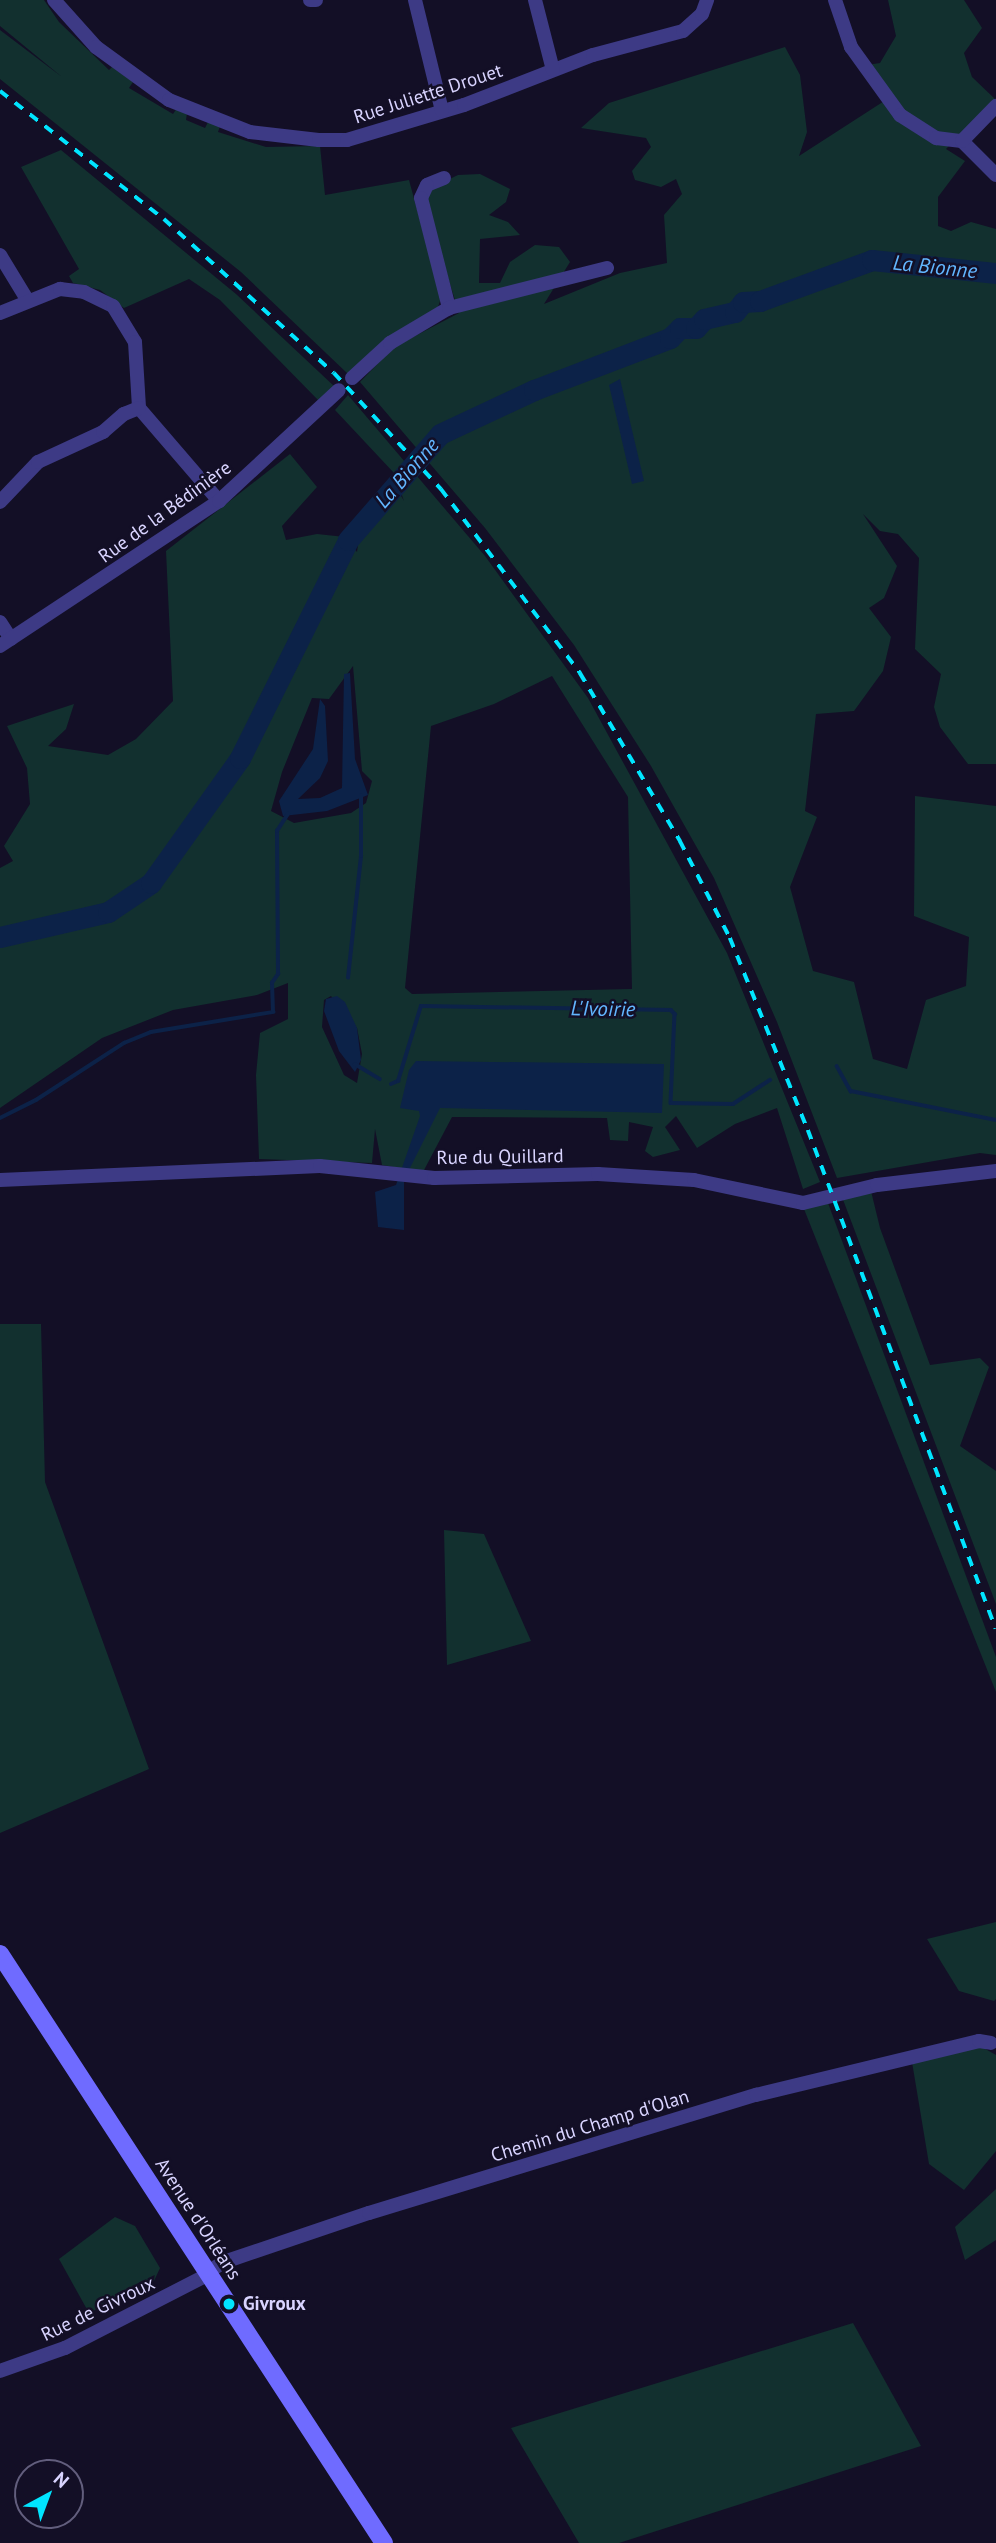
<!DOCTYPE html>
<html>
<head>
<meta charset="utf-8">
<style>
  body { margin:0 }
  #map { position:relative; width:996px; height:2543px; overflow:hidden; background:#130f26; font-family:"PT Sans",sans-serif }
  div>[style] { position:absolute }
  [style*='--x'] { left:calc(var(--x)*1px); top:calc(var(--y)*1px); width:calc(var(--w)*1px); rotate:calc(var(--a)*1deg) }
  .green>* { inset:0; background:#12302f }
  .water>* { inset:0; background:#0c2248 }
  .stream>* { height:3.5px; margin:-1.75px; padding:0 1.75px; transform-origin:1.75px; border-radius:1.75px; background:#0c2248 }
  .river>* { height:21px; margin:-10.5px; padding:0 10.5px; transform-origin:10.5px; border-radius:10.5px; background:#0c2248 }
  .street>* { height:14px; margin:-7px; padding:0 7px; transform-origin:7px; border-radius:7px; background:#3d3a85 }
  .secondary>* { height:18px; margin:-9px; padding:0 9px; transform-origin:9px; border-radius:9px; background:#6f6bff }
  .rail>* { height:3.5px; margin-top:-1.75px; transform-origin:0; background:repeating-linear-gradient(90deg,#00e5ff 0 10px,transparent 0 19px) }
  .dots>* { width:19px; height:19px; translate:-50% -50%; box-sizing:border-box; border:4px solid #130f26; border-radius:50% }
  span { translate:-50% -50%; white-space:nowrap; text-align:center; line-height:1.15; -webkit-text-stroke:5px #130f26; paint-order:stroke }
  .street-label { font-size:19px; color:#d9d4ff }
  .poi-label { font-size:19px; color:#d9d4ff; font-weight:700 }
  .left { translate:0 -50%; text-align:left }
  .water-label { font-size:21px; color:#62b6ff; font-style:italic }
  .north { position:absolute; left:14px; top:2459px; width:70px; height:70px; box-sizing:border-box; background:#130f26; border:2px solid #625e7d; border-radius:50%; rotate:41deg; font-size:19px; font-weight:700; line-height:28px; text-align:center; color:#d9d4ff }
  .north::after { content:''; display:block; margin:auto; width:24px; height:32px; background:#00e5ff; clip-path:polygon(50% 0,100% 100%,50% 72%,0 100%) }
</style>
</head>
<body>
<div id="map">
  <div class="green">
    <i style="clip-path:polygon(0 0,44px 0,59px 22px,109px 70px,112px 67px,133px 82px,129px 88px,173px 114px,177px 108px,187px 113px,186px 120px,205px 128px,208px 122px,220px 126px,218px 132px,266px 147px,320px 146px,325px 195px,409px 180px,441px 298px,437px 310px,348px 374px,241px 272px,0 79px,0 30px,62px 77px,0 26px)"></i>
    <i style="clip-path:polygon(888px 0,964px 0,982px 28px,964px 53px,972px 77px,995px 99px,946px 149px,965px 161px,938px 197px,938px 226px,951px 231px,971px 222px,996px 229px,996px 764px,968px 764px,940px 727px,934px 707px,941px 674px,915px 649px,919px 558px,898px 534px,880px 531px,863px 514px,897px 566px,884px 598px,869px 608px,891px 637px,883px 671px,854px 711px,816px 714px,805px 811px,817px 817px,790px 887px,813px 971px,854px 982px,873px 1059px,907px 1069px,926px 1000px,966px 986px,969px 937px,914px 916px,915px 796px,996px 806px,996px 1155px,980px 1153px,837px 1178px,777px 1022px,714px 878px,651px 766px,574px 645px,485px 528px,360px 382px,394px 347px,459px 313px,424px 200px,429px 189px,458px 175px,480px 174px,510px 189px,506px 202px,489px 215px,508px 222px,520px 235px,480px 239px,479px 283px,500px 283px,510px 262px,535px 245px,559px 247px,570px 262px,544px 304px,620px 273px,667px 263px,664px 215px,682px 194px,676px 179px,661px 187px,635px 180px,632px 171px,651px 147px,646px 138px,581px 128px,609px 103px,785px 47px,800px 75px,807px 132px,799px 156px,892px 96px,867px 65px,880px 63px,896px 36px)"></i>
    <i style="clip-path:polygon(61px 150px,236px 294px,335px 387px,318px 400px,220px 300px,189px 279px,124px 308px,100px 290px,73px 283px,69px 276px,79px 269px,21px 167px)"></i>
    <i style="clip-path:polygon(evenodd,348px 395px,485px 556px,588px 698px,727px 953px,820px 1182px,803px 1189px,777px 1108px,735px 1124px,697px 1148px,676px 1116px,665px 1127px,680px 1150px,653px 1157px,645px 1151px,653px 1127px,629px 1122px,628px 1141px,610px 1140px,607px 1118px,452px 1117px,423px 1172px,382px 1165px,375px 1129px,372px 1163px,259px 1159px,256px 1075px,260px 1033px,288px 1019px,288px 983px,257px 995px,173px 1010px,102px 1038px,0 1108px,0 868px,13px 861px,4px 846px,30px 804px,27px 768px,7px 726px,74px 704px,66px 729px,48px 746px,108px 755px,136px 739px,173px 701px,166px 551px,290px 454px,317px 487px,282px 526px,286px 540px,317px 534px,345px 537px,357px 552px,360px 530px,396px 487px,404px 501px,394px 473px,335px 410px,348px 395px,353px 666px,362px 771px,372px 781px,366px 803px,351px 813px,294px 823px,271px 811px,282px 772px,312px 698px,329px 699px,353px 666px,348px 395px,552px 676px,628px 797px,632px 989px,412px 994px,405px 988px,431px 726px,494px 704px,552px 676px,348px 395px,331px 996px,357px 1028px,362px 1054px,357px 1083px,344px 1075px,322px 1027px,324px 1000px,331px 996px)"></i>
    <i style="clip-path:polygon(871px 1191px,880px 1228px,930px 1365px,980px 1358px,989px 1367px,960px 1446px,996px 1471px,996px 1604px,842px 1197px)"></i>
    <i style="clip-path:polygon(828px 1203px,996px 1657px,996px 1692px,804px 1209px)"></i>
    <i style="clip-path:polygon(0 1324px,41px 1324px,45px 1482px,149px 1769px,0 1833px)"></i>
    <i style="clip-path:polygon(444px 1530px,484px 1534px,531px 1641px,447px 1665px)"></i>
    <i style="clip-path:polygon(996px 1922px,996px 1999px,994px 2001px,959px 1991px,927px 1939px)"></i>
    <i style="clip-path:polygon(980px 2046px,996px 2055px,996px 2151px,964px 2190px,929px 2164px,912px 2062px)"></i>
    <i style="clip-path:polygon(996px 2189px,996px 2240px,965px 2260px,955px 2227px)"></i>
    <i style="clip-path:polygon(115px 2217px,135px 2226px,160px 2268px,154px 2281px,89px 2313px,59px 2259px)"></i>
    <i style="clip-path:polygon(853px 2323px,921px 2446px,619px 2543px,579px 2543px,511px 2428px)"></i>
  </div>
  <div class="water">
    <i style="clip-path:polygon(620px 379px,644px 481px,632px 484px,609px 385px)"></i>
    <i style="clip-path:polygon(350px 673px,355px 759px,368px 795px,327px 811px,283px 816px,279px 801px,313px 749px,320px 699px,325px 706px,328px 761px,320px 778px,298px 799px,320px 798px,342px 788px,344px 674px)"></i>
    <i style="clip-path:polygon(337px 996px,345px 1002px,357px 1028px,361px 1060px,355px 1072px,339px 1051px,324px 1011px,326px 999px)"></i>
    <i style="clip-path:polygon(416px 1061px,664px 1064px,662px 1113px,440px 1108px,404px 1180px,404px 1230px,378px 1227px,375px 1192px,396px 1185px,420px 1116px,419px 1111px,400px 1108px,409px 1070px)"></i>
  </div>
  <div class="stream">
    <i style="--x:348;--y:978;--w:123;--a:-83.9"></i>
    <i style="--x:361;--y:856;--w:60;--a:-90"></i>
    <i style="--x:355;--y:1064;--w:29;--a:31"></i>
    <i style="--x:837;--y:1066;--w:29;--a:61"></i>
    <i style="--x:851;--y:1091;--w:148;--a:11.3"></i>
    <i style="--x:391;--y:1084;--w:8;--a:-23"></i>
    <i style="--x:398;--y:1081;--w:78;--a:-73"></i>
    <i style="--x:421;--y:1006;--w:250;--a:0.9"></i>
    <i style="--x:671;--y:1010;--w:6;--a:45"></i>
    <i style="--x:675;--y:1014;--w:89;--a:92.6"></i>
    <i style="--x:671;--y:1103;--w:62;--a:0.9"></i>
    <i style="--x:733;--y:1104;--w:44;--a:-33"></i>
    <i style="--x:0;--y:1118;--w:40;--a:-26.6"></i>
    <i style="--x:36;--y:1100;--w:105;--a:-32.9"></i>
    <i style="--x:124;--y:1043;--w:29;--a:-22"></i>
    <i style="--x:151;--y:1032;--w:124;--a:-9.3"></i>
    <i style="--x:273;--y:1012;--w:29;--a:-92"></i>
    <i style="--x:272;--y:983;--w:11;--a:-56"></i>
    <i style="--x:278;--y:974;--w:143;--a:-90.4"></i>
    <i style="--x:277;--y:831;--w:20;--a:-57"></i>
  </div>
  <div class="river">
    <i style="--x:0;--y:937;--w:111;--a:-13"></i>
    <i style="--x:108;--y:912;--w:52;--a:-34"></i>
    <i style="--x:151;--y:883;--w:153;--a:-54.5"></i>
    <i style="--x:240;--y:758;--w:243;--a:-63.6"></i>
    <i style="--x:348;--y:540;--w:140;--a:-49"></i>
    <i style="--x:440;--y:434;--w:104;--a:-25.1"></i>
    <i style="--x:534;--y:390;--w:146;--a:-20.9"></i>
    <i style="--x:670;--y:338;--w:14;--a:-45"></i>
    <i style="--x:680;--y:328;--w:16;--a:0"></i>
    <i style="--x:696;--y:328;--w:12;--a:-48"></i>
    <i style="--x:704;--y:319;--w:32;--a:-13"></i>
    <i style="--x:735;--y:312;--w:13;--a:-51"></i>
    <i style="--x:743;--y:302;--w:17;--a:-3"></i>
    <i style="--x:760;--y:301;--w:119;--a:-20.1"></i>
    <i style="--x:872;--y:260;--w:125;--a:6"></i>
  </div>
  <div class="street">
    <i style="--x:54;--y:0;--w:63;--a:48.2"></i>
    <i style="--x:96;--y:47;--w:90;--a:36"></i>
    <i style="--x:169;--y:100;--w:87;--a:21.6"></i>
    <i style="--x:250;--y:132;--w:69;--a:6.6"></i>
    <i style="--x:319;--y:140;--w:28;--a:0"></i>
    <i style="--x:347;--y:140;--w:122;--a:-16.7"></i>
    <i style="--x:464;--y:105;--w:138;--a:-21.2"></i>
    <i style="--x:593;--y:55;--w:93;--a:-14.9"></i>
    <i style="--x:683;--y:31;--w:25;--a:-42"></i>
    <i style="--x:702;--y:14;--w:15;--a:-70"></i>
    <i style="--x:310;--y:0;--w:6;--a:0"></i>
    <i style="--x:415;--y:0;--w:114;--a:76.3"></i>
    <i style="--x:535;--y:0;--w:72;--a:75.6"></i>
    <i style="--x:835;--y:0;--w:50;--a:71.2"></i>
    <i style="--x:851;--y:47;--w:84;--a:54.2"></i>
    <i style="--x:900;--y:115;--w:43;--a:32.6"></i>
    <i style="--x:936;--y:138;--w:26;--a:7"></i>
    <i style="--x:962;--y:141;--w:48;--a:45"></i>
    <i style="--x:962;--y:141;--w:49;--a:-45.8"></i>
    <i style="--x:444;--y:178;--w:18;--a:158"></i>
    <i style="--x:427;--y:185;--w:14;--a:115"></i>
    <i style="--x:421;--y:198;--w:114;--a:75.7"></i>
    <i style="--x:0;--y:255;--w:54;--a:58.7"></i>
    <i style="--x:0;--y:313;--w:65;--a:-21.8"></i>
    <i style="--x:60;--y:289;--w:24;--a:7"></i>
    <i style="--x:84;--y:292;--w:32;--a:26"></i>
    <i style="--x:113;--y:306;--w:42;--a:58.6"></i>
    <i style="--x:135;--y:342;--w:66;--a:86.5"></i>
    <i style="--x:139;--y:408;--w:123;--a:49.3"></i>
    <i style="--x:352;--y:378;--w:52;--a:-42.6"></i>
    <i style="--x:390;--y:343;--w:69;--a:-30.7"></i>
    <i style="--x:449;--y:308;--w:163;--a:-14.2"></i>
    <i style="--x:0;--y:502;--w:55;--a:-46.5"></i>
    <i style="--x:38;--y:462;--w:72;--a:-24.8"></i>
    <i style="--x:103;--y:432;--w:28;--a:-41"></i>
    <i style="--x:124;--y:414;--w:16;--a:-22"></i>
    <i style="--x:0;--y:622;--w:20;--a:57"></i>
    <i style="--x:0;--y:646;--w:263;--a:-33.5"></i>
    <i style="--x:219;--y:501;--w:163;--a:-42.8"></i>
    <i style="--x:0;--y:1180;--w:320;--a:-2.5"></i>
    <i style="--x:320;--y:1166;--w:115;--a:6"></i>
    <i style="--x:434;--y:1178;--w:164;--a:-1.4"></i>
    <i style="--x:598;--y:1174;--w:96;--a:3.6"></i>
    <i style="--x:694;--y:1180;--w:111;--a:11.9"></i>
    <i style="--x:803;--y:1203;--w:76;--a:-13.7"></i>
    <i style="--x:877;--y:1185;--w:120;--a:-6.7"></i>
    <i style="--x:208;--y:2272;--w:19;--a:-32"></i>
    <i style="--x:224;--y:2262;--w:153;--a:-18.7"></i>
    <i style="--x:369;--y:2213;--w:405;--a:-17"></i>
    <i style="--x:756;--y:2095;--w:229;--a:-13.6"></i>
    <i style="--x:979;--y:2041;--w:12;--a:9"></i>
    <i style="--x:0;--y:2371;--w:69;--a:-19.5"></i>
    <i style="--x:65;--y:2348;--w:162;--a:-27.2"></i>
  </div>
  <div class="secondary">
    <i style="--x:0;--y:1954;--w:703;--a:56.9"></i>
  </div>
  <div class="rail">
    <i style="--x:0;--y:91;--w:208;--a:38"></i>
    <i style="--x:164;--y:219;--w:229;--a:42.2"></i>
    <i style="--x:334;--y:373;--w:158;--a:47.3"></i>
    <i style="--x:441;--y:489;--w:231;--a:52.9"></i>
    <i style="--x:580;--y:673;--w:196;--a:59.2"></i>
    <i style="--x:680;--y:841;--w:109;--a:62.7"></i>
    <i style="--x:730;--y:938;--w:207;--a:67.9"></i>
    <i style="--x:808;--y:1130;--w:533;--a:69.36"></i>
  </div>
  <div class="dots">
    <i style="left:229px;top:2304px;background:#00e5ff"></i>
  </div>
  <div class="street-label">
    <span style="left:428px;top:94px;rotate:-18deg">Rue Juliette Drouet</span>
    <span style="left:165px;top:512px;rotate:-36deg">Rue de la Bédinière</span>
    <span style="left:500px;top:1157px;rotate:-1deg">Rue du Quillard</span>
    <span style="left:590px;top:2126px;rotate:-17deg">Chemin du Champ d'Olan</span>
    <span style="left:198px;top:2219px;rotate:57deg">Avenue d'Orléans</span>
    <span style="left:98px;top:2309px;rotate:-26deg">Rue de Givroux</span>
  </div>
  <div class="poi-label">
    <span class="left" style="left:243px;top:2304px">Givroux</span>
  </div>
  <div class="water-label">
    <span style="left:935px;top:267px;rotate:6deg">La Bionne</span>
    <span style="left:407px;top:473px;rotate:-49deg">La Bionne</span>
    <span style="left:603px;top:1009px;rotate:1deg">L'Ivoirie</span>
  </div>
  <div class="north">N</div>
</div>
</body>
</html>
